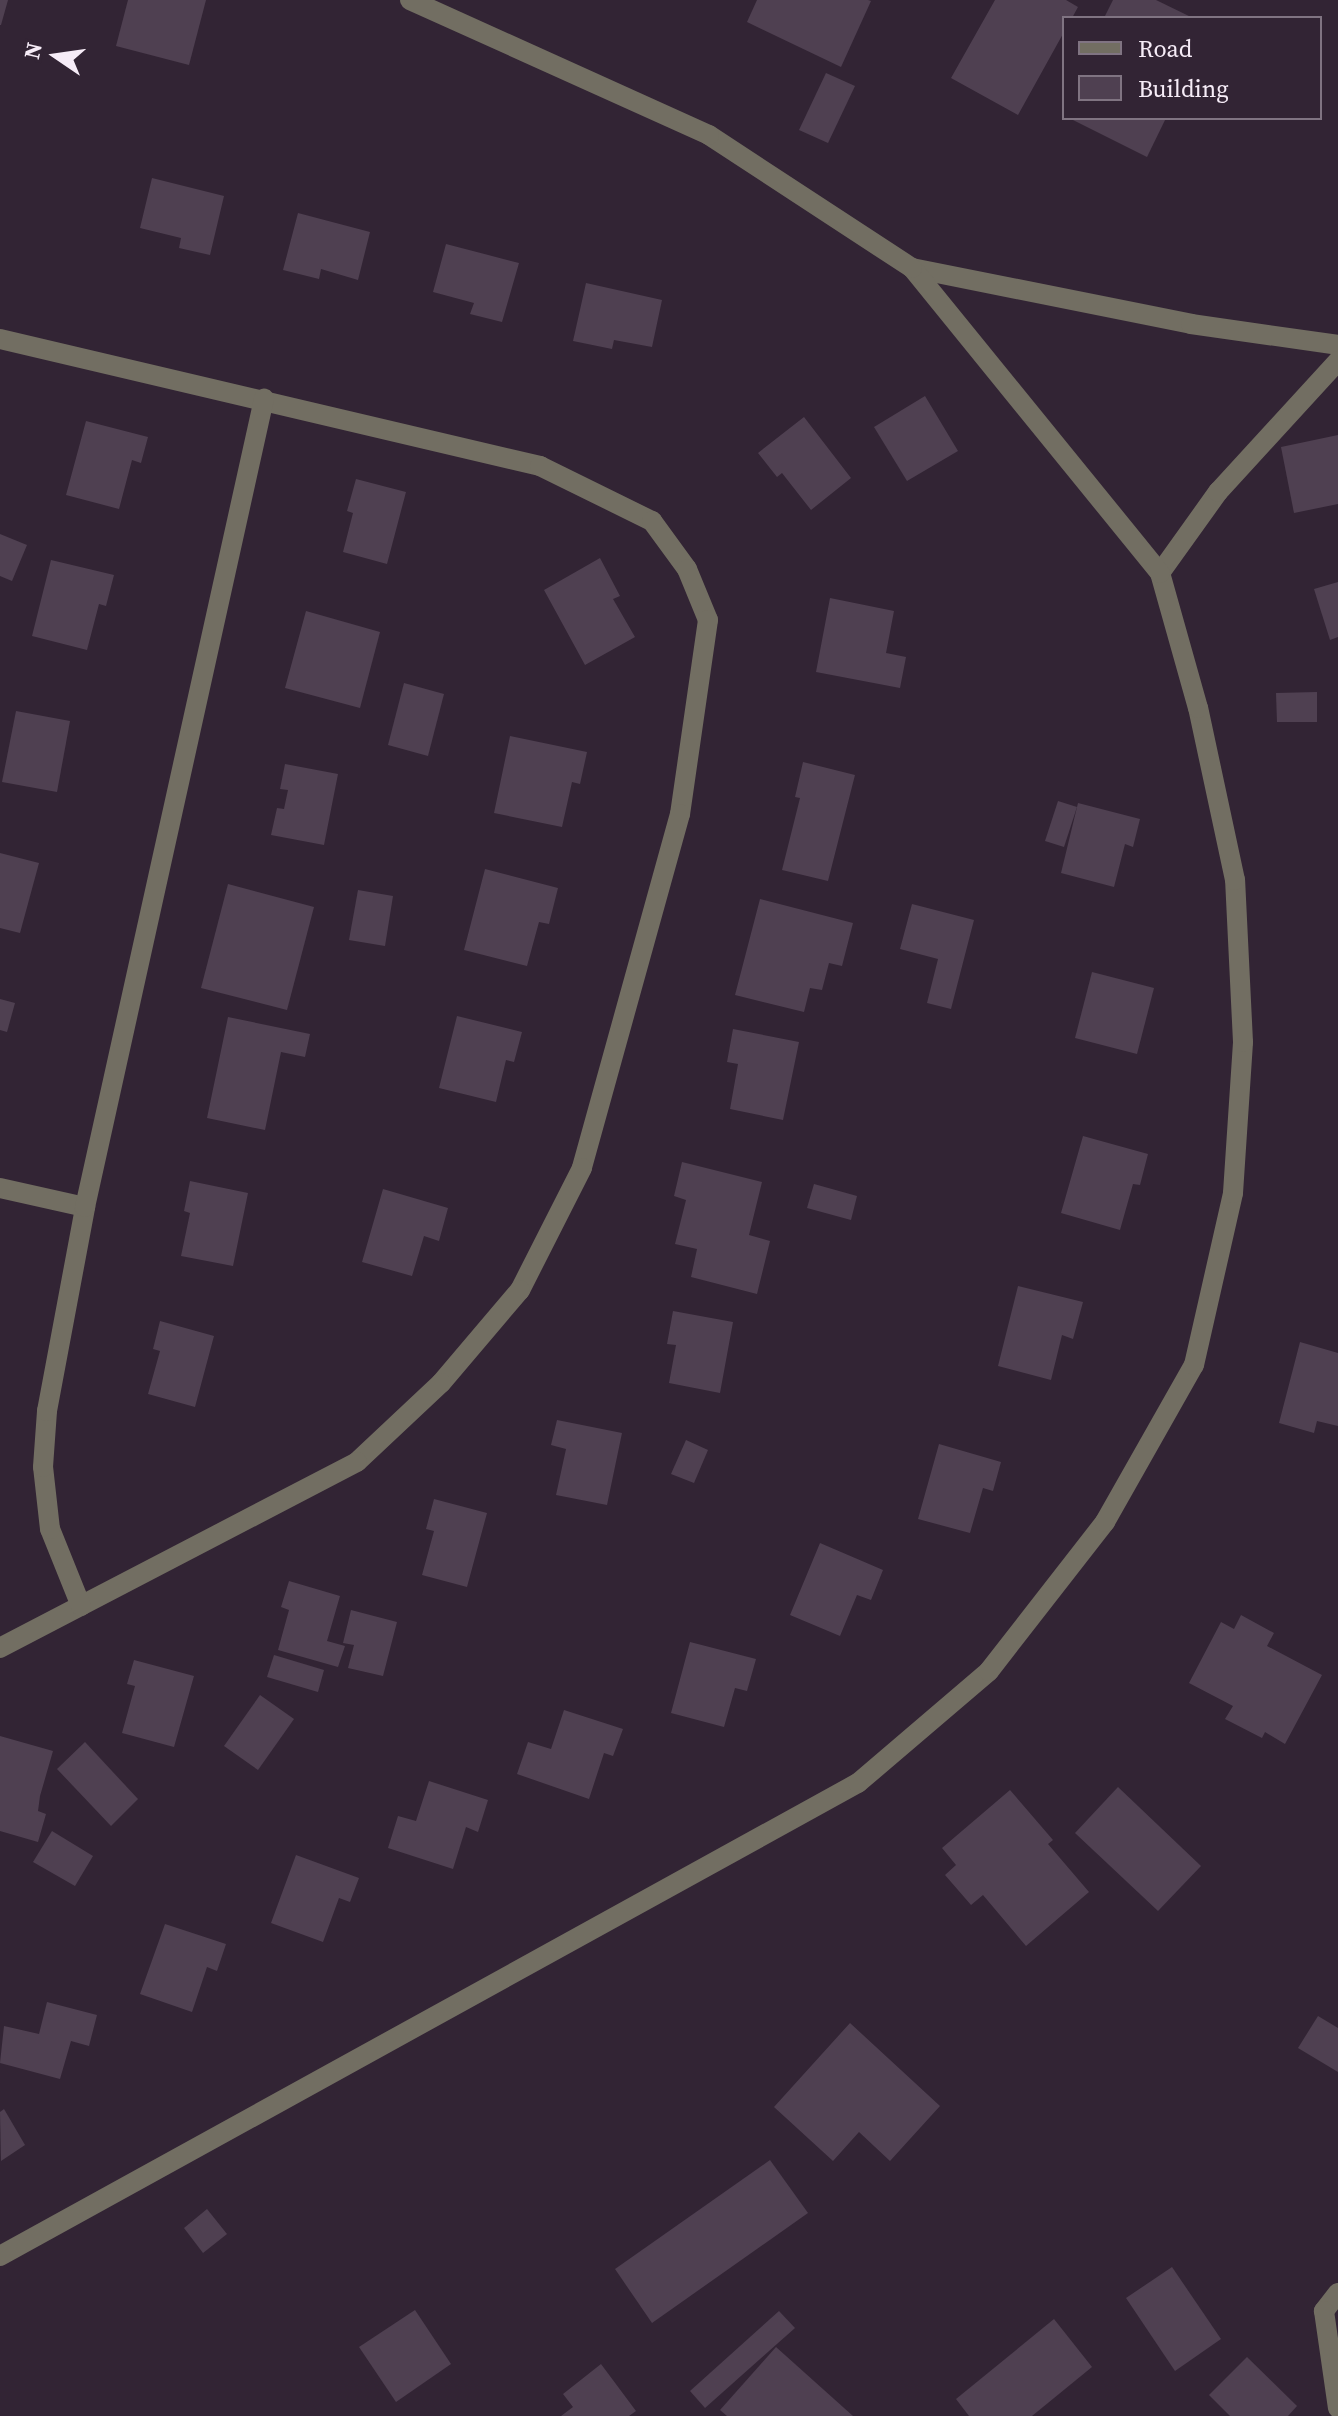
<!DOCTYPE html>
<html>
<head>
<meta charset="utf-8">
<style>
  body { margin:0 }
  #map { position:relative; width:1338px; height:2416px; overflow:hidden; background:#322434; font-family:"Source Serif 4",serif }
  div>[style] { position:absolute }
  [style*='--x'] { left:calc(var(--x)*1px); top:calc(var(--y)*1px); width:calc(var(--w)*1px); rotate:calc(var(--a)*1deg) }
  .building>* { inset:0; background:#4f4051 }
  .street>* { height:20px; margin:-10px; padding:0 10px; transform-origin:10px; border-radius:10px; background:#726e62 }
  span { translate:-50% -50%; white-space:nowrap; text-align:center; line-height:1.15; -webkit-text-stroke:8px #322434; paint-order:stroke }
  .legend { position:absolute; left:1062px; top:16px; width:260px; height:104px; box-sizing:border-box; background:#322434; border:2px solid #807482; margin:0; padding:10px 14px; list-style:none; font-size:24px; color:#f6ecf7 }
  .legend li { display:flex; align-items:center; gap:16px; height:40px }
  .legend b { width:40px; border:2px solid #807482 }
  .north { position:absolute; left:16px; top:16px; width:80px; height:80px; -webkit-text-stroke:6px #322434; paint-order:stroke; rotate:283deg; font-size:22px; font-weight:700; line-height:32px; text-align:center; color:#f6ecf7 }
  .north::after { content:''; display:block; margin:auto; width:28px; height:36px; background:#f6ecf7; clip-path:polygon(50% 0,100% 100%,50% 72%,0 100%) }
</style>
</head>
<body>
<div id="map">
  <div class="building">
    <i style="clip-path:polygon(0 0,8px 0,1px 25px,0 25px)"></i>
    <i style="clip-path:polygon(128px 0,206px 0,189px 65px,116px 46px)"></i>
    <i style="clip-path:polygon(757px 0,868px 0,871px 1px,841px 67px,747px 22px)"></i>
    <i style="clip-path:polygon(995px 0,1066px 0,1078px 7px,1072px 18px,1064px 18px,1064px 32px,1018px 115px,951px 78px)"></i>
    <i style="clip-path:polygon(1113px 0,1156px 0,1193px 18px,1104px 18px)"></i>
    <i style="clip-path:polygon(826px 73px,855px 86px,828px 143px,799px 130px)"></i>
    <i style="clip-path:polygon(1069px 118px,1166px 118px,1147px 157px)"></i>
    <i style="clip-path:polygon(152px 178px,224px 196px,210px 255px,179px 248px,181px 238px,140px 228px)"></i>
    <i style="clip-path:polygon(298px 213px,370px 232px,358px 280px,321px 269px,319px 279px,283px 270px)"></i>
    <i style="clip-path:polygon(446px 244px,519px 263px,502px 322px,470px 314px,474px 303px,433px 292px)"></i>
    <i style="clip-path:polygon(586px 283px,662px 300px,652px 347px,614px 340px,612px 349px,573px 341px)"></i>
    <i style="clip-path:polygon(925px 396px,958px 451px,907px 481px,874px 427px)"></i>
    <i style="clip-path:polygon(804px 417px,851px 478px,811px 510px,782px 473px,777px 477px,758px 453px)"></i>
    <i style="clip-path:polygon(86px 421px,148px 437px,141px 463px,132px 460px,119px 509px,66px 495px)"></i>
    <i style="clip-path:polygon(1338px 435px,1338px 504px,1294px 513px,1281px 447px)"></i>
    <i style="clip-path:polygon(356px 479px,406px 492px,387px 564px,343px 552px,353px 513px,347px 511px)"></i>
    <i style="clip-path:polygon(0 534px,27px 545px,12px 581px,0 576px)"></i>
    <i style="clip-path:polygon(600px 558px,620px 596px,613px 599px,635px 637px,585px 665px,544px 590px)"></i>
    <i style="clip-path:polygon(51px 560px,114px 575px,106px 606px,99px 604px,87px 650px,32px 636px)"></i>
    <i style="clip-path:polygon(1338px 582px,1338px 637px,1330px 640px,1314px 589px)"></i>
    <i style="clip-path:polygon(830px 598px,894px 611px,886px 653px,906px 657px,900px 688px,816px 672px)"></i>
    <i style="clip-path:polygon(306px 611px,380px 632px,360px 708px,285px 688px)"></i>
    <i style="clip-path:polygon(404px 683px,444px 694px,428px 756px,388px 745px)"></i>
    <i style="clip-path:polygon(1317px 692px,1317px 722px,1277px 722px,1276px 693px)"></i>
    <i style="clip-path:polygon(16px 711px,70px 721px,57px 792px,2px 782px)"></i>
    <i style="clip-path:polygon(510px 736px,587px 752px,580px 784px,572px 782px,562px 827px,494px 813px)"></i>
    <i style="clip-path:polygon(803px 762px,855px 775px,828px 881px,782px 870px,800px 798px,795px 797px)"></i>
    <i style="clip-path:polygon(285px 764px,338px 774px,324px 845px,271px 835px,277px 808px,284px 809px,288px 790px,280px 789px)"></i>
    <i style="clip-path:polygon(1058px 801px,1077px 807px,1064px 847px,1045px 841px)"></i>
    <i style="clip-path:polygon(1078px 803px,1140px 819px,1133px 847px,1125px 844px,1114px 887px,1061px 873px)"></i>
    <i style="clip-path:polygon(0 853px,39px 863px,20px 933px,0 928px)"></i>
    <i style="clip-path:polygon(485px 869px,558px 888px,549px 924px,539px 922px,527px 966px,464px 950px)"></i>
    <i style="clip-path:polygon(228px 884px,314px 907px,287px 1010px,201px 988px)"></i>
    <i style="clip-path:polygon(358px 890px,393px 896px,385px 946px,349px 940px)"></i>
    <i style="clip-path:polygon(760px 899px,853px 923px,842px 966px,829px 963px,822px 990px,810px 988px,804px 1012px,735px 995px)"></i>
    <i style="clip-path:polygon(912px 904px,974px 920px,951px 1009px,927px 1003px,938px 959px,900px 949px)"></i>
    <i style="clip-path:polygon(1092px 972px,1154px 988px,1137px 1054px,1075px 1038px)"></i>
    <i style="clip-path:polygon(0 999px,15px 1003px,7px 1032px,0 1030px)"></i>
    <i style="clip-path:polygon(457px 1016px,522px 1032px,514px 1062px,506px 1060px,496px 1102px,439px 1088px)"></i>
    <i style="clip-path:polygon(228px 1017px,310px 1034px,305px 1057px,281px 1052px,265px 1130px,207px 1118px)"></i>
    <i style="clip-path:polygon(733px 1029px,799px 1042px,783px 1120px,730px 1109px,738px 1064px,727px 1062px)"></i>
    <i style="clip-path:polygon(1083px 1136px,1148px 1154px,1140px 1185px,1133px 1184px,1120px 1230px,1061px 1213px)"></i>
    <i style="clip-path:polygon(682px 1162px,762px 1182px,749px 1235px,770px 1241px,757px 1294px,691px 1277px,697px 1249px,675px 1244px,686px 1200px,674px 1196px)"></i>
    <i style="clip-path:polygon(190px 1181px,248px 1193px,233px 1266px,181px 1256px,190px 1213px,184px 1211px)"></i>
    <i style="clip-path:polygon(814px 1184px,857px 1196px,851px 1220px,807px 1208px)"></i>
    <i style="clip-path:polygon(383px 1189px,448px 1208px,439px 1241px,424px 1236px,412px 1276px,362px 1262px)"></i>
    <i style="clip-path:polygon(1018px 1286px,1083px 1302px,1073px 1339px,1062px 1335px,1051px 1380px,998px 1366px)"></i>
    <i style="clip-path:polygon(673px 1311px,733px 1322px,720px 1393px,669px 1383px,676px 1345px,667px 1344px)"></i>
    <i style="clip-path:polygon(160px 1321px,214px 1336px,195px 1407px,148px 1394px,160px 1351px,153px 1349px)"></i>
    <i style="clip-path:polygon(1300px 1342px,1338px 1353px,1338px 1426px,1317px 1421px,1314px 1433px,1279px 1423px)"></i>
    <i style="clip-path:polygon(557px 1420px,622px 1433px,607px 1505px,556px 1495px,566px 1449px,551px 1445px)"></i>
    <i style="clip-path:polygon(686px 1440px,708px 1450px,694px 1483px,671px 1474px)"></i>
    <i style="clip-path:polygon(939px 1444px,1001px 1462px,993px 1491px,983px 1488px,970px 1533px,918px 1519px)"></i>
    <i style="clip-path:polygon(434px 1499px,487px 1513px,467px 1587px,422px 1575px,434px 1531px,426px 1529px)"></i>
    <i style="clip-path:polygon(820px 1543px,883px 1570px,871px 1600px,857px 1595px,840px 1636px,790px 1615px)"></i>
    <i style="clip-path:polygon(289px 1581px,340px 1596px,327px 1641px,345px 1646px,338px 1667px,278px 1650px,289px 1610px,281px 1607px)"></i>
    <i style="clip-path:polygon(351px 1610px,397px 1622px,383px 1676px,348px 1668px,354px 1645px,343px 1643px)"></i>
    <i style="clip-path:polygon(1241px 1615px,1274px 1633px,1267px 1646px,1322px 1675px,1285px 1744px,1265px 1732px,1262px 1738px,1225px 1719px,1233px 1706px,1189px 1683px,1221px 1622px,1234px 1629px)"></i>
    <i style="clip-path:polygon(690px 1642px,756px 1659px,747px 1691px,735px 1688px,724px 1727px,671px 1713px)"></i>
    <i style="clip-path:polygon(274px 1655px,324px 1670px,318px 1692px,267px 1677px)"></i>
    <i style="clip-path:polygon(134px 1660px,194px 1676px,174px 1747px,122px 1733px,135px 1686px,127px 1684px)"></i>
    <i style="clip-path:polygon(260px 1695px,294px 1719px,258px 1770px,224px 1746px)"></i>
    <i style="clip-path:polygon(564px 1710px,623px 1729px,613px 1756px,604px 1753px,589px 1799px,517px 1774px,528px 1742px,551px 1749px)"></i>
    <i style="clip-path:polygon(0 1736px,53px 1751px,40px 1796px,38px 1811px,46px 1814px,38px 1842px,0 1831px)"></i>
    <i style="clip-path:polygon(85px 1742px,138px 1799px,111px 1826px,57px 1769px)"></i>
    <i style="clip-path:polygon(429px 1781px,488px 1800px,478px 1832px,466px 1827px,453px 1869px,388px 1848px,398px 1816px,416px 1821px)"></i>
    <i style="clip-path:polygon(1118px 1787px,1201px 1866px,1158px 1911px,1075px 1833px)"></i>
    <i style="clip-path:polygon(1010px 1790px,1053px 1840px,1048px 1844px,1089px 1892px,1026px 1946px,983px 1895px,971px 1905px,945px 1875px,956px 1865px,942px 1848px)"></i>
    <i style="clip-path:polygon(52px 1831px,93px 1856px,75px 1886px,33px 1862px)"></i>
    <i style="clip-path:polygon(296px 1855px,359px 1878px,350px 1902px,339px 1898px,323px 1942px,271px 1923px)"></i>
    <i style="clip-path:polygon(165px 1924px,226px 1944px,217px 1971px,207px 1967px,192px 2012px,140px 1994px)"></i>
    <i style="clip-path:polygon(47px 2002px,97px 2015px,89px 2046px,71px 2041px,60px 2079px,0 2063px,4px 2026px,39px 2034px)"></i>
    <i style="clip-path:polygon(1318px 2016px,1338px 2028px,1338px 2072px,1298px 2048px)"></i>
    <i style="clip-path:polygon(850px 2023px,940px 2106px,890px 2161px,859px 2132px,833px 2161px,774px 2107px)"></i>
    <i style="clip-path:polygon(4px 2109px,25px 2145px,1px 2161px,0 2112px)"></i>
    <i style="clip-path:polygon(770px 2160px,808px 2213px,652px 2323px,615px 2269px)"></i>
    <i style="clip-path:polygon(207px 2209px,227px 2234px,203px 2253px,184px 2228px)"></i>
    <i style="clip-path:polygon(1172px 2267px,1221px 2339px,1175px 2371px,1126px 2298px)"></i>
    <i style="clip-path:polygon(415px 2310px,451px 2364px,396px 2402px,359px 2347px)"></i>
    <i style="clip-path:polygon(779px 2311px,795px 2328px,705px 2408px,690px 2391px)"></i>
    <i style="clip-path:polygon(1054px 2319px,1092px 2367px,1032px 2416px,969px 2416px,956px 2399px)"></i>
    <i style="clip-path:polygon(776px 2347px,853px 2416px,727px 2416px,720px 2410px)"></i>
    <i style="clip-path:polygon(1247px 2357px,1297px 2406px,1288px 2416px,1230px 2416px,1209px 2395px)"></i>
    <i style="clip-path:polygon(601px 2364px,636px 2411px,629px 2416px,561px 2416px,573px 2407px,563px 2394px)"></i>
  </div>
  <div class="street">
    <i style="--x:912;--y:268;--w:285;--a:11.3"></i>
    <i style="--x:1191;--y:324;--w:148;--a:8.1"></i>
    <i style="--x:0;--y:339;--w:555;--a:13.23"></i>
    <i style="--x:540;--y:466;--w:125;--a:26.2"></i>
    <i style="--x:652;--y:521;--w:59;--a:53.9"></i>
    <i style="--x:687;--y:569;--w:55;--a:67.6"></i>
    <i style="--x:708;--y:620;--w:196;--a:98.2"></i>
    <i style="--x:680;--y:814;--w:367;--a:105.5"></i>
    <i style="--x:582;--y:1168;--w:137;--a:116.9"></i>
    <i style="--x:520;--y:1290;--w:122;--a:130.3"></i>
    <i style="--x:441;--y:1383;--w:115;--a:136.8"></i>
    <i style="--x:357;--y:1462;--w:403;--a:152.5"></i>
    <i style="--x:1160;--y:573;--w:100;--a:-54.4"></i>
    <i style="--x:1218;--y:492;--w:178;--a:-47.5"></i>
    <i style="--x:0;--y:1188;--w:87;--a:12.6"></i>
    <i style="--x:81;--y:1606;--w:83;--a:-111.9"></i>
    <i style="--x:50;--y:1529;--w:62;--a:-96.4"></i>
    <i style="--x:43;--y:1467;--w:56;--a:-85.9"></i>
    <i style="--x:47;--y:1411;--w:208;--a:-79.4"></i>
    <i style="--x:85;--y:1207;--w:828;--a:-77.51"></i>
    <i style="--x:0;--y:2256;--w:980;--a:-28.87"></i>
    <i style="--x:858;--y:1783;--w:172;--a:-40.5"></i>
    <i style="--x:989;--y:1671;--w:189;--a:-52.1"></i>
    <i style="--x:1105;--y:1522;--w:180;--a:-60.5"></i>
    <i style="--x:1194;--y:1365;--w:176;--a:-77.2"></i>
    <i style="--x:1233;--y:1193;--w:151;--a:-86.2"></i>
    <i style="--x:1243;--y:1042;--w:162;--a:-92.8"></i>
    <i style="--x:1235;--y:880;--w:176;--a:-102.1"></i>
    <i style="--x:1198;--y:708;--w:140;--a:-105.7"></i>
    <i style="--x:1160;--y:573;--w:393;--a:-129.1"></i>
    <i style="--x:912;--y:268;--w:243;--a:-146.8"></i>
    <i style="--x:709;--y:135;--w:328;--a:-155.7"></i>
    <i style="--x:1338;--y:2293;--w:23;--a:128"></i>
    <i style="--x:1324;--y:2311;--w:98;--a:81.8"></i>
  </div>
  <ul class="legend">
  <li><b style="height:10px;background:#726e62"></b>Road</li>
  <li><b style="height:22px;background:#4f4051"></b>Building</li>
  </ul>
  <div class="north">N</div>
</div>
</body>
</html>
